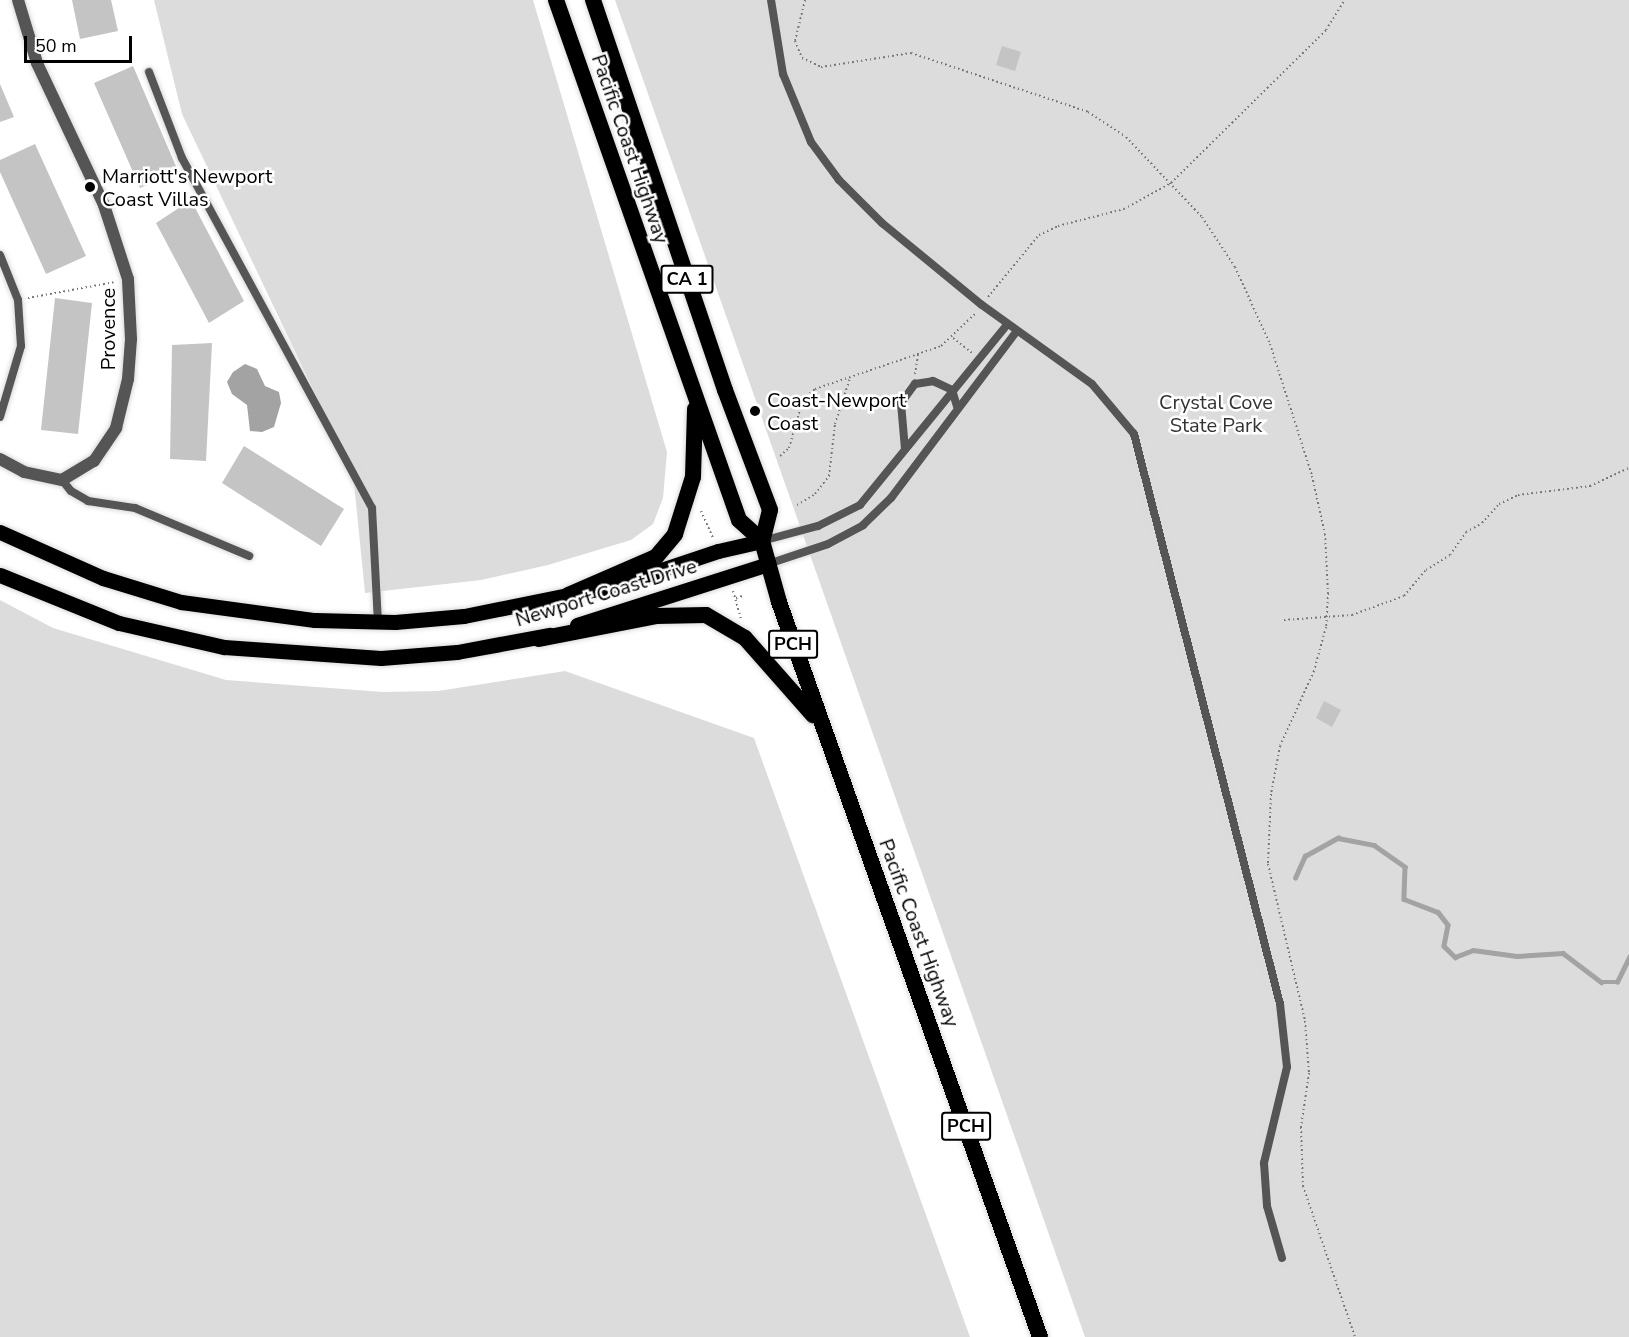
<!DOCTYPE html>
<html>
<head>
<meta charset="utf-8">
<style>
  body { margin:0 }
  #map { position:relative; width:1629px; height:1337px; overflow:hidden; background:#fff; font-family:"Nunito Sans",sans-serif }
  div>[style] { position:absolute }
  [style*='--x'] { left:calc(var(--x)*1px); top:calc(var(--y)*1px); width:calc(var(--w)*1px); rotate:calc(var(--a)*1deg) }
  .green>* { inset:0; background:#dcdcdc }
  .water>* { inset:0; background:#a3a3a3 }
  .stream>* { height:4.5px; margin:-2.25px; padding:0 2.25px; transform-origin:2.25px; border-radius:2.25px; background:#a3a3a3 }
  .building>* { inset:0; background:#c4c4c4 }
  .path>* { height:2px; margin-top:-1px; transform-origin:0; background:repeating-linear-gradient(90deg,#777 0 1.5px,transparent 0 4.5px) }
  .roads { filter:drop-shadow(0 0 2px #dbdbdb) drop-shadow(0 0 2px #dbdbdb) }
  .service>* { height:8px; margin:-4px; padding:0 4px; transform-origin:4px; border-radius:4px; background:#555 }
  .minor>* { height:12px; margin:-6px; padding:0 6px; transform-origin:6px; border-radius:6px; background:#555 }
  .primary>* { height:15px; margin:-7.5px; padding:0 7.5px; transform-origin:7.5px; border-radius:7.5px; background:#000 }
  .trunk>* { height:16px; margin:-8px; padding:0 8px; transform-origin:8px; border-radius:8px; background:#000 }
  .dots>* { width:16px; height:16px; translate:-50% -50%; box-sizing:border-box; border:3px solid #fff; border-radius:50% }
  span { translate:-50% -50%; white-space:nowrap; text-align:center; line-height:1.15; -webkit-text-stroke:5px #fff; paint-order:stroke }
  .shield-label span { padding:2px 4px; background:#fff; border:2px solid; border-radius:4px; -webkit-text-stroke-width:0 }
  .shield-label { font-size:18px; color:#000; font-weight:700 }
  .street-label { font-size:20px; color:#000 }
  .poi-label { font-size:20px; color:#000 }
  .left { translate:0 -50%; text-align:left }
  .park-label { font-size:20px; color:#333 }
  .scale { position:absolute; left:24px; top:36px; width:108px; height:27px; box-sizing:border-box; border:3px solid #000; border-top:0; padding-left:8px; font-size:18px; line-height:21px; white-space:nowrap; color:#000; -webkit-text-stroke:4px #fff; paint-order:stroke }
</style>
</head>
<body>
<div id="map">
  <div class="green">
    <i style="clip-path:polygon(154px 0,533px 0,667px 452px,663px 498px,653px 524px,631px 540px,548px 565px,481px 580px,365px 593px,353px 473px,182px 114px)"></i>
    <i style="clip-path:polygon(615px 0,1629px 0,1629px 1337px,1085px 1337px)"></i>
    <i style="clip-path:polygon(0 600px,53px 628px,226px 680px,383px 692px,438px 691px,565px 671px,754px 738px,970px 1337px,0 1337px)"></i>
  </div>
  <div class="water">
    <i style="clip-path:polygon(245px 364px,257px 369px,265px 386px,279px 392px,281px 403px,274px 427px,262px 432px,250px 431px,247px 405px,232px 394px,227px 382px,233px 372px)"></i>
  </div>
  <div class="stream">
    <i style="--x:1295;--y:878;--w:24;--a:-66"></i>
    <i style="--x:1305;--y:856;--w:38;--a:-29"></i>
    <i style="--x:1338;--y:838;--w:37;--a:11"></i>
    <i style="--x:1374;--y:845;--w:38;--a:35"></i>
    <i style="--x:1405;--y:867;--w:32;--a:92"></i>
    <i style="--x:1404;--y:899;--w:36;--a:21"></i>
    <i style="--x:1438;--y:912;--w:16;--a:52"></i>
    <i style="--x:1448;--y:925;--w:21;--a:101"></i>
    <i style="--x:1444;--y:946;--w:16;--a:45"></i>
    <i style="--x:1455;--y:957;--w:19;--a:-21"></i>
    <i style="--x:1473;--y:950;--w:44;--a:7.8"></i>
    <i style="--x:1517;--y:956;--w:46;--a:-3.7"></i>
    <i style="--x:1563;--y:953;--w:48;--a:37.3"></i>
    <i style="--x:1601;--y:982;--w:16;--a:0"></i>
    <i style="--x:1617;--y:982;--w:28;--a:-64"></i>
  </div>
  <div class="building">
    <i style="clip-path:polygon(72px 0,111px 0,118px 31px,80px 39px)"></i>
    <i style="clip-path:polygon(1002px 46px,1021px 52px,1015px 71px,996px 65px)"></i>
    <i style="clip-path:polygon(133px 66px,178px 171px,140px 188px,94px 83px)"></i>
    <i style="clip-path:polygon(0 84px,14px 117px,0 122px)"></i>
    <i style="clip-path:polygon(35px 144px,86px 256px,46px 274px,0 172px,0 160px)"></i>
    <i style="clip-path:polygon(191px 200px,244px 301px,209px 323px,156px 223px)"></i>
    <i style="clip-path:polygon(55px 298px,92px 303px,78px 434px,41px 430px)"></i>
    <i style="clip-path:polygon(212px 343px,206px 461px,170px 459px,172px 345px)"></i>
    <i style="clip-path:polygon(244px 446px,344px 509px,321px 546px,222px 483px)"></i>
    <i style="clip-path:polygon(1324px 701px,1341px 710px,1332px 727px,1316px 718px)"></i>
  </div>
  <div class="path">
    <i style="--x:805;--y:0;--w:42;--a:103.7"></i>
    <i style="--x:795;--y:41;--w:18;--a:68"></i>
    <i style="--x:802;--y:58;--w:21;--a:25"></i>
    <i style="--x:821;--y:67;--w:91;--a:-8.8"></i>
    <i style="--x:911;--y:53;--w:187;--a:18.4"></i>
    <i style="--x:1088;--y:112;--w:45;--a:33.3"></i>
    <i style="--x:1126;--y:137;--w:110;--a:46.5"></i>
    <i style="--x:1202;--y:217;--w:60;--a:56.6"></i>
    <i style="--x:1235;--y:267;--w:85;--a:65.6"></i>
    <i style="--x:1270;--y:344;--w:139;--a:72.3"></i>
    <i style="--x:1312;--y:476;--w:59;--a:77.4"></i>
    <i style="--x:1325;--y:534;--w:59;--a:87.1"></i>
    <i style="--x:1328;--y:593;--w:34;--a:93"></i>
    <i style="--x:1326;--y:627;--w:46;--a:105.3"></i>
    <i style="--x:1314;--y:671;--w:82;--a:114.4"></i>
    <i style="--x:1280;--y:746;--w:49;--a:100.6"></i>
    <i style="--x:1271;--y:794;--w:70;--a:92.5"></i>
    <i style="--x:1268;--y:864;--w:161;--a:76.7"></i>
    <i style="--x:1305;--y:1021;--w:52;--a:85.6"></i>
    <i style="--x:1309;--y:1073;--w:55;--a:98.4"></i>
    <i style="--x:1301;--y:1127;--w:59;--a:88.1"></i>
    <i style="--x:1303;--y:1186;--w:160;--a:71"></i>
    <i style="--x:988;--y:297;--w:80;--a:-50.6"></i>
    <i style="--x:1039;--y:235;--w:21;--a:-25"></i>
    <i style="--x:1058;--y:226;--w:68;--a:-14.4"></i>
    <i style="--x:1124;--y:209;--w:54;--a:-29"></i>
    <i style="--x:1171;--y:183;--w:218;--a:-44.6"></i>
    <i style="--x:1326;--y:30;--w:36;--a:-58"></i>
    <i style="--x:28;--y:298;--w:87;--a:-10.5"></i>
    <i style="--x:953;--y:338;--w:24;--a:38"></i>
    <i style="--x:915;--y:374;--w:20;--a:-81"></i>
    <i style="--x:780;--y:456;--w:12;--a:-42"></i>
    <i style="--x:789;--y:448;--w:51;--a:-74.1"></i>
    <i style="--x:803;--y:399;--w:16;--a:-40"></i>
    <i style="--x:815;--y:389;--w:133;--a:-18.8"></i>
    <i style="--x:941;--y:346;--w:48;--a:-43.3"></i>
    <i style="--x:797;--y:505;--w:21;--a:-31"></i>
    <i style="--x:815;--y:494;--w:23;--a:-52"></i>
    <i style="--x:829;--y:476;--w:52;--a:-83.4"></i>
    <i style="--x:835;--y:424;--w:48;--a:-71.9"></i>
    <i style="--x:701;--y:511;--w:30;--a:66"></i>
    <i style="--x:733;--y:591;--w:29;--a:74"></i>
    <i style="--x:736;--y:598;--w:7;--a:-16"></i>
    <i style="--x:1284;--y:620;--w:68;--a:-4.2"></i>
    <i style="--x:1352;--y:615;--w:55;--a:-20.1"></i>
    <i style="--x:1404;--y:596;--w:34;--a:-50"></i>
    <i style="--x:1426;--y:570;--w:28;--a:-32"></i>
    <i style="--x:1450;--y:555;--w:28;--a:-55"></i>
    <i style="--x:1466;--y:532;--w:18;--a:-29"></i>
    <i style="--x:1482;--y:523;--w:25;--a:-48"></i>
    <i style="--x:1499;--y:504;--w:21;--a:-25"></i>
    <i style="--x:1518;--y:495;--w:73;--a:-7.1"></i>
    <i style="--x:1590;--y:486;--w:43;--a:-24.8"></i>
  </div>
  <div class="roads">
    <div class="service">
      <i style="--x:771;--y:0;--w:75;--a:80.8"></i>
      <i style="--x:783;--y:74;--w:74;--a:67.6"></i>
      <i style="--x:811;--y:142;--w:47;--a:53.6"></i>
      <i style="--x:839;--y:180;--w:61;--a:45"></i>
      <i style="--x:882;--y:223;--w:129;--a:39.4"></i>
      <i style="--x:982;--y:305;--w:135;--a:35.7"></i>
      <i style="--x:1092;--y:384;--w:65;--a:50"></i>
      <i style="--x:1134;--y:434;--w:588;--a:75.63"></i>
      <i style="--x:1280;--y:1004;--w:63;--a:83.7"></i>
      <i style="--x:1287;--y:1067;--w:99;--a:103.5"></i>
      <i style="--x:1264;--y:1163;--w:43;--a:86"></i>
      <i style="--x:1267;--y:1206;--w:54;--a:73.9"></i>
      <i style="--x:149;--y:72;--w:92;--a:69"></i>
      <i style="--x:182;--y:158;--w:398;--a:61.5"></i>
      <i style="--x:372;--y:508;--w:114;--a:87"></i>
      <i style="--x:0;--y:255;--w:48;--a:68.2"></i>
      <i style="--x:18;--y:300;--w:46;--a:86.3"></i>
      <i style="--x:21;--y:346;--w:74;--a:106.5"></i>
      <i style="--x:905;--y:449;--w:46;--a:-95"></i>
      <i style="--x:901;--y:403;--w:24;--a:-54"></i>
      <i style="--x:915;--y:384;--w:18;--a:-9"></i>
      <i style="--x:933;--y:381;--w:21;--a:25"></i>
      <i style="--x:952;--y:390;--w:17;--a:73"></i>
      <i style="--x:62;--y:480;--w:14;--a:51"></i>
      <i style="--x:71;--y:491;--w:20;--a:30"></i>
      <i style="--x:88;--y:501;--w:48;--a:8.5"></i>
      <i style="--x:135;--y:508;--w:124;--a:22.8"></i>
      <i style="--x:762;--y:541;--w:58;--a:-15"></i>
      <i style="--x:818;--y:526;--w:47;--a:-26.6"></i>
      <i style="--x:860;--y:505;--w:232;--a:-50.8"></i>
      <i style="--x:768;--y:564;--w:63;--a:-18.4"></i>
      <i style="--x:828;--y:544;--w:40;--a:-28"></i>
      <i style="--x:863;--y:525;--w:39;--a:-44"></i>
      <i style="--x:891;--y:498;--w:208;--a:-53"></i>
    </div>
    <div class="minor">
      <i style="--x:0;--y:459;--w:27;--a:28"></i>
      <i style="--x:24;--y:472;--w:39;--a:12"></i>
      <i style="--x:62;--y:480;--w:37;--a:-31"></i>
      <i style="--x:94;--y:461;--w:40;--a:-56"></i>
      <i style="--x:116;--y:428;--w:50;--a:-76.2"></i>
      <i style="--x:128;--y:379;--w:40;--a:-85.7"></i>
      <i style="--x:131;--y:339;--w:60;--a:-92.9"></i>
      <i style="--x:128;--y:279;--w:78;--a:-108"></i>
      <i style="--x:104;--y:205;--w:157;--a:-115.3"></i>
      <i style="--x:37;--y:63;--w:66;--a:-106.8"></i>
    </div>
    <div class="primary">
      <i style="--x:0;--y:532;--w:113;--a:24.1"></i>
      <i style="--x:103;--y:578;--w:82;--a:17.1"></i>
      <i style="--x:181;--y:602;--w:135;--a:7.7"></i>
      <i style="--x:315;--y:620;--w:80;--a:1.4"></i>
      <i style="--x:395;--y:622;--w:69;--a:-5"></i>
      <i style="--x:464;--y:616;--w:152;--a:-11.4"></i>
      <i style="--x:613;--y:586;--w:111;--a:-18.4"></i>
      <i style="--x:718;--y:551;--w:45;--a:-12.8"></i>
      <i style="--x:0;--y:575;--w:128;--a:22"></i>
      <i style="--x:119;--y:623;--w:108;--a:12.9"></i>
      <i style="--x:224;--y:647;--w:157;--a:4"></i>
      <i style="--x:381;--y:658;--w:76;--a:-4.5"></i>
      <i style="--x:457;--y:652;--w:94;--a:-10.5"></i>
      <i style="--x:577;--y:625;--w:201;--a:-17.7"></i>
    </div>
    <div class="trunk">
      <i style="--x:556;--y:0;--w:551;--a:70.61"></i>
      <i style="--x:739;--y:520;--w:31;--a:42"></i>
      <i style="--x:593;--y:0;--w:412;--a:71.3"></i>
      <i style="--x:725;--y:390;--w:128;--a:69.4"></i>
      <i style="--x:770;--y:510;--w:32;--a:104"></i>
      <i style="--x:762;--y:541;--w:63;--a:74.4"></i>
      <i style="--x:779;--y:602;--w:780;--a:70.45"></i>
      <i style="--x:568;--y:595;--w:96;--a:-23.4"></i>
      <i style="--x:656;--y:557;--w:30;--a:-50"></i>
      <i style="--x:675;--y:534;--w:60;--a:-72.5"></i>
      <i style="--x:693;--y:477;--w:68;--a:-88.3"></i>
      <i style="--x:539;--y:639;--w:119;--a:-11.1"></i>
      <i style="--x:656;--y:616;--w:50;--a:-1.1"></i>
      <i style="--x:706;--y:615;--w:45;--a:30.5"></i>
      <i style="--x:745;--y:638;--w:103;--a:48.6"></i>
    </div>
  </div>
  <div class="dots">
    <i style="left:90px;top:187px;background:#000"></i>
    <i style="left:755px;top:411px;background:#000"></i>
  </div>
  <div class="shield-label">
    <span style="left:687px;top:279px">CA 1</span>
    <span style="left:793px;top:644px">PCH</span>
    <span style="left:966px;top:1126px">PCH</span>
  </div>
  <div class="street-label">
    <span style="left:630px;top:149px;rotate:71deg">Pacific Coast Highway</span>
    <span style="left:108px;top:329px;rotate:-90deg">Provence</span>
    <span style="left:606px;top:593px;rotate:-17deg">Newport Coast Drive</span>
    <span style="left:919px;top:933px;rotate:70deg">Pacific Coast Highway</span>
  </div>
  <div class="poi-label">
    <span class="left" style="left:102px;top:188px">Marriott's Newport<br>Coast Villas</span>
    <span class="left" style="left:767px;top:412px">Coast-Newport<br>Coast</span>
  </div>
  <div class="park-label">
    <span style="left:1216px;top:414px">Crystal Cove<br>State Park</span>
  </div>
  <div class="scale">50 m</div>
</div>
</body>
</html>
